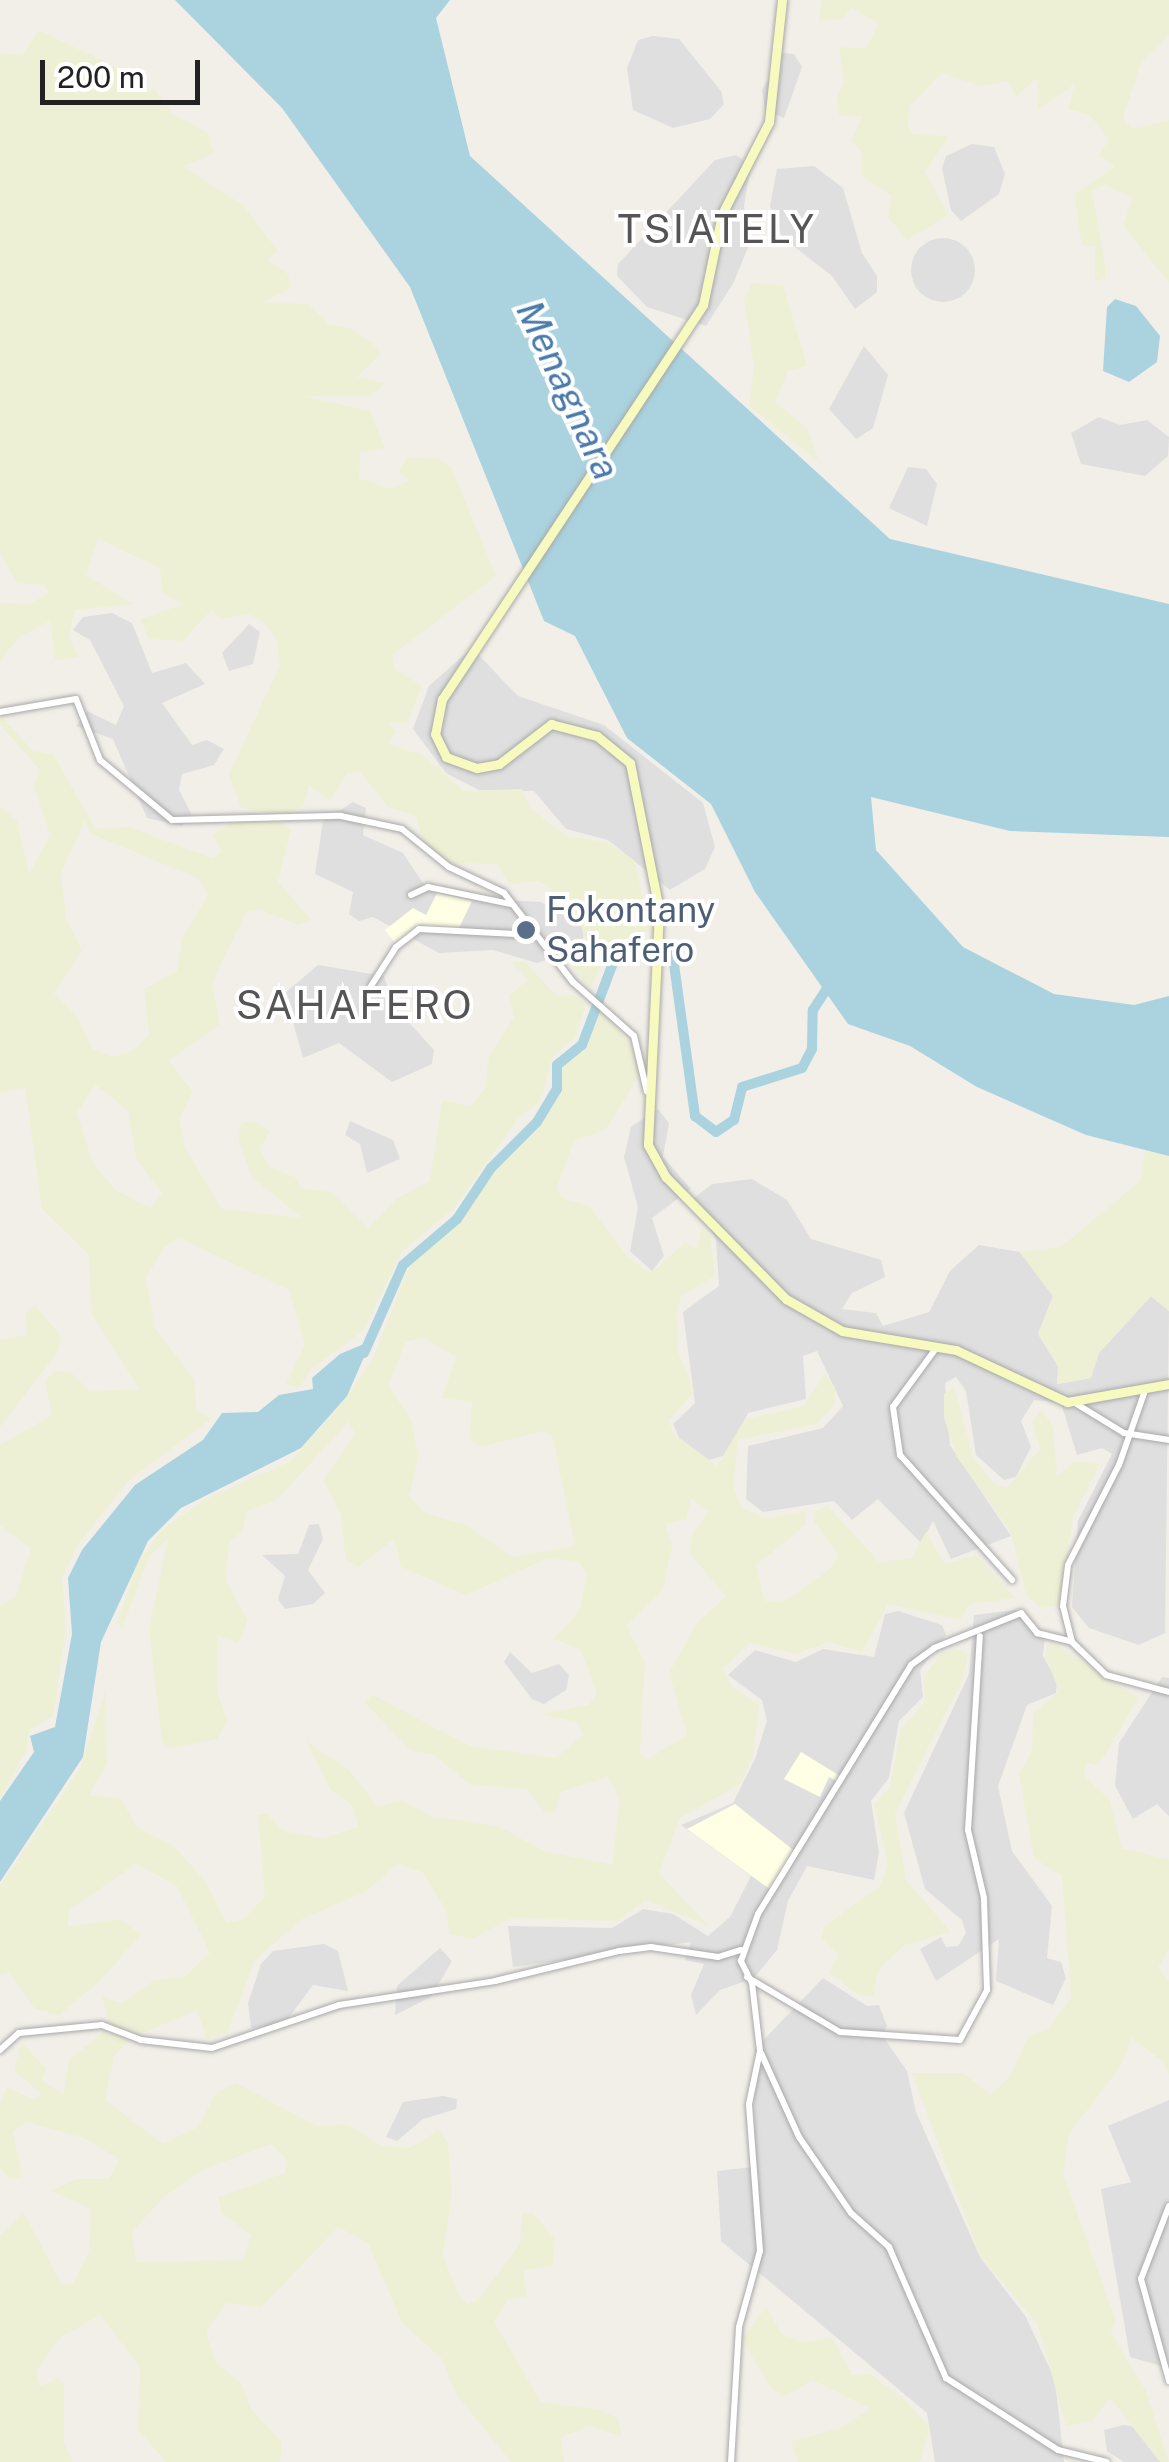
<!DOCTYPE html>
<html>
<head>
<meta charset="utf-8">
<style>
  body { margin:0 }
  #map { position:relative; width:1169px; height:2462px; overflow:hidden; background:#f2efe9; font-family:"Public Sans",sans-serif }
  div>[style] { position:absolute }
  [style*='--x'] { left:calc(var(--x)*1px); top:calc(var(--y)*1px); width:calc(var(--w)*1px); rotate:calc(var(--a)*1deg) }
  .residential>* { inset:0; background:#e0dfdf }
  .round { border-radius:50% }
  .education>* { inset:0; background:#ffffe5 }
  .farmland>* { inset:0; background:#eef0d5 }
  .water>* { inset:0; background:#aad3df }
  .river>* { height:10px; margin:-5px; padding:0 5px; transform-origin:5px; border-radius:5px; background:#aad3df }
  .roads { filter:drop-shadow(0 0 2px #a9a9a9) drop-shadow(0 0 2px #a9a9a9) }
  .street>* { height:6px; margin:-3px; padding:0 3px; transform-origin:3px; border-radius:3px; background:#fff }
  .secondary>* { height:9px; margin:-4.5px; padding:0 4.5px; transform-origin:4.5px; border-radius:4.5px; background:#f7fabf }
  .dots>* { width:28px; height:28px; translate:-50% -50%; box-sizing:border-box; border:5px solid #fff; border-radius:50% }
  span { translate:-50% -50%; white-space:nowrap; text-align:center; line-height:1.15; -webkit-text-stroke:8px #fff; paint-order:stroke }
  .service-label { font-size:35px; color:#4e5e75 }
  .left { translate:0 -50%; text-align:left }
  .water-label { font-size:38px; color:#4a7aab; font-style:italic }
  .quarter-label { font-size:40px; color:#555; letter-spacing:2.5px }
  .scale { position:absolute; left:40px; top:60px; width:160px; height:45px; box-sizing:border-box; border:5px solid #222; border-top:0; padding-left:12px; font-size:30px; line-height:35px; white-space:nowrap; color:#222; -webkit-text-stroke:8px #fff; paint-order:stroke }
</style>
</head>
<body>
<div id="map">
  <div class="residential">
    <i style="clip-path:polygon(653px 36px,679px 39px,721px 91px,724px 104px,710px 119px,673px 128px,633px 110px,627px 68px,638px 40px)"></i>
    <i style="clip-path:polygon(783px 53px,794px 54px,802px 67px,784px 118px,765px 110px,762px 90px)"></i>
    <i style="clip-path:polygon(972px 144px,994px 147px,1005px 174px,999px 194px,961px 221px,951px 210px,942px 168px,946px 156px)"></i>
    <i style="clip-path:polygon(736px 155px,751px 165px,744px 206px,749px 245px,734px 282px,706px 326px,647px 307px,617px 276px,618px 264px,715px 160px)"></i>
    <i style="clip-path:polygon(814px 166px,843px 188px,862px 253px,877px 276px,877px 292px,855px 309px,832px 276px,782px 237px,770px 206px,777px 169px)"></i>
    <i class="round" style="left:911px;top:238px;width:64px;height:64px"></i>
    <i style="clip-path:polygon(864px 346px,888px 375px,873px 428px,856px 439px,829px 409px)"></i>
    <i style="clip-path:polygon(1099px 417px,1120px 425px,1147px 420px,1169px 437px,1168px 456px,1145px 476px,1081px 464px,1071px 433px)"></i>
    <i style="clip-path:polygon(908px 467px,926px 469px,937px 484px,927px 526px,889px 508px)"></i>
    <i style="clip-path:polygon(112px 613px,132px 623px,152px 673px,186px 663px,205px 684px,162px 703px,192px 745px,207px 740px,224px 749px,214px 765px,182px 774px,179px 790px,192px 815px,182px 826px,147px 818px,113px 739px,76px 726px,87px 711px,116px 725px,124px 706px,90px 640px,73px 630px,83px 617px)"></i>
    <i style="clip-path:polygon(249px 624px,260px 632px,253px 664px,229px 671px,222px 653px)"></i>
    <i style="clip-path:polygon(472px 648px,518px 696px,604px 725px,703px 803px,715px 847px,705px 869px,670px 890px,608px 840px,566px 829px,534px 791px,479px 790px,446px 773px,413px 729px,429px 686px)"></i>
    <i style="clip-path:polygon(353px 802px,366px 808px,363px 835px,403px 853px,425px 886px,461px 898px,541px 902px,585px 928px,581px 948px,537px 963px,493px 950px,439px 953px,373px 917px,359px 921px,349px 914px,353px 892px,315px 874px,323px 821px)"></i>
    <i style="clip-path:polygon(318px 965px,384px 976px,393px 1005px,434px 1050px,432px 1064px,392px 1082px,339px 1043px,303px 1058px,285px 993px)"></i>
    <i style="clip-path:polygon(658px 1109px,669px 1123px,663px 1157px,691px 1189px,652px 1218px,664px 1256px,652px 1271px,630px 1251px,638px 1207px,624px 1157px,631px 1127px)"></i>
    <i style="clip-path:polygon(350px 1121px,393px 1140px,400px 1159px,367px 1173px,360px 1144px,345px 1135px)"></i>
    <i style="clip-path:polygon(752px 1179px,787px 1200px,811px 1239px,881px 1260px,885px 1277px,852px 1293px,842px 1309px,876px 1313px,883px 1326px,929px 1312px,950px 1271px,979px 1245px,1020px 1252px,1053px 1296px,1038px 1334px,1058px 1366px,1058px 1384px,1090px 1378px,1099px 1353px,1151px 1296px,1169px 1311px,1165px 1633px,1139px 1645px,1089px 1628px,1072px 1607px,1078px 1521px,1112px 1454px,1102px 1448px,1077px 1455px,1061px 1403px,1034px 1400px,1021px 1421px,1031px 1447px,1016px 1477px,1004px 1480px,976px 1455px,966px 1391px,956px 1377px,945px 1383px,950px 1445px,1011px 1536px,951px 1559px,933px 1521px,921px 1543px,878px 1499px,852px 1520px,834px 1501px,763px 1512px,746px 1499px,748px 1446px,823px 1428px,843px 1406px,817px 1351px,803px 1356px,806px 1399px,748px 1413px,726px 1455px,709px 1460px,680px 1440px,673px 1424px,695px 1403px,683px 1312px,719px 1286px,716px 1239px,693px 1199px,712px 1184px)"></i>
    <i style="clip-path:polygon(319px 1524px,323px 1539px,308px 1570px,325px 1593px,313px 1604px,285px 1609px,278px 1599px,285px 1576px,262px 1555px,298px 1554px,309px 1525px)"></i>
    <i style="clip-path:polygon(1015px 1610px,1045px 1637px,1043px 1656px,1057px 1681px,1056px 1693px,1027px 1705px,998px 1786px,1012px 1851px,1052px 1906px,1047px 1958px,1061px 1962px,1066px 1978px,1053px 2005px,996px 1981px,999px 1939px,936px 1981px,920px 1949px,941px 1937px,946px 1947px,958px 1946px,966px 1933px,962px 1920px,925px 1889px,904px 1813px,969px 1674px,974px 1615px)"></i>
    <i style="clip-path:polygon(898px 1611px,942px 1625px,946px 1635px,920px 1670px,923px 1697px,899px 1721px,889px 1778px,871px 1801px,879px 1853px,874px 1880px,807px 1866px,788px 1901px,777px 1950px,754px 1978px,720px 1990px,696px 2015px,691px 1995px,704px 1964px,685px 1960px,691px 1942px,513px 1967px,508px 1926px,612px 1928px,643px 1909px,673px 1914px,708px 1936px,730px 1917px,751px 1876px,681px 1825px,733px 1803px,755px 1759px,767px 1721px,762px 1700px,728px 1675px,755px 1650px,796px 1662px,823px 1649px,874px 1657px,885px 1614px)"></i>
    <i style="clip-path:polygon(510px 1652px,532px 1673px,559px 1664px,569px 1675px,566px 1690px,544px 1704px,532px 1699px,504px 1662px)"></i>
    <i style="clip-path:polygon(1162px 1677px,1169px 1678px,1169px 1816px,1157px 1804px,1133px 1819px,1115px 1786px,1119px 1743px)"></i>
    <i style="clip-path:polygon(324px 1944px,338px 1951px,348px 1991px,313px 1985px,284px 2024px,251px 2028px,248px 2003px,261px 1964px,273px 1951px)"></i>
    <i style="clip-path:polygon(440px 1948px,452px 1961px,431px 1997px,395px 2015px,397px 1986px)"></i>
    <i style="clip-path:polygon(823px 1978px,867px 2006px,879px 2005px,887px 2026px,882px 2035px,907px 2071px,916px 2112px,980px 2257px,1026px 2317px,1055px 2380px,1064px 2462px,935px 2462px,927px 2413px,721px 2241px,717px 2171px,754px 2167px,755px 2049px)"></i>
    <i style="clip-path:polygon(443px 2096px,457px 2099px,456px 2109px,423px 2119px,397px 2141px,386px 2137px,403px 2102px)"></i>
    <i style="clip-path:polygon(1169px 2100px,1169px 2368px,1130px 2357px,1101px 2189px,1131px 2182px,1108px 2126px)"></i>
    <i style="clip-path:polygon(1123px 2425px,1137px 2427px,1161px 2462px,1124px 2462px,1107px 2451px,1104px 2430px)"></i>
  </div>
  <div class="education">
    <i style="clip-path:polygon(437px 893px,472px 901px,458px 930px,419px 925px,395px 943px,385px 930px,413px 908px,426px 915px)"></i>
    <i style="clip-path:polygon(801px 1752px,845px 1779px,842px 1784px,829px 1777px,820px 1797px,784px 1779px)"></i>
    <i style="clip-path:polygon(735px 1804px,797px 1853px,771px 1890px,687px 1829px)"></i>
  </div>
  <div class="farmland">
    <i style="clip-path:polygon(821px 0,1169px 0,1169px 35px,1141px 62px,1123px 118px,1134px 129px,1169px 120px,1169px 283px,1123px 225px,1133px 197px,1105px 185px,1092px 191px,1105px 264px,1105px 278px,1095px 282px,1095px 247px,1082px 245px,1074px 194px,1115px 167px,1099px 155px,1108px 141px,1103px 131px,1088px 114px,1068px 109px,1075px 84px,1038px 109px,1037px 78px,1016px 97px,1009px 81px,981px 86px,942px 73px,910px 106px,908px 127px,913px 134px,949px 136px,925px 172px,948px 215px,907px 240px,888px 217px,892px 196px,862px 177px,861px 151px,851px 140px,862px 117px,839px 115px,836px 98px,844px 83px,839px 47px,866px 48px,879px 23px,851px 7px,844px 19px,819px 21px)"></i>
    <i style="clip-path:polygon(39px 30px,138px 78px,148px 93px,154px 88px,173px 114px,208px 133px,214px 154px,183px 166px,243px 205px,278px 251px,267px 260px,288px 274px,291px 288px,263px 302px,308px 304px,329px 324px,353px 329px,378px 348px,381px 354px,357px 377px,385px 383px,371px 396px,303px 396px,370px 411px,385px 449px,360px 452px,359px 478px,391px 489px,410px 480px,398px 473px,407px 457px,438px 458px,451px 467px,496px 576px,392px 655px,395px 669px,422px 686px,407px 723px,389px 722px,396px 731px,388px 744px,423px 755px,464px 791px,522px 789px,530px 808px,566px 836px,607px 842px,634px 860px,651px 930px,606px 951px,590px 990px,569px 961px,585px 943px,579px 915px,539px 881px,509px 884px,497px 864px,449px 863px,423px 843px,416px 816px,388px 807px,360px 772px,347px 773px,330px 801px,309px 785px,303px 805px,289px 815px,241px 808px,229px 774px,280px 665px,276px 638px,262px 621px,248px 614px,221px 619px,211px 610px,183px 641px,149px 639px,140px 619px,184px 604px,163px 594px,160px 568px,98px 539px,86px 575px,133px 604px,75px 610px,69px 637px,78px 657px,55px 660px,50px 621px,19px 637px,0 661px,0 603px,29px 604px,49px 593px,44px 585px,17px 583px,0 553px,0 53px,22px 55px)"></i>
    <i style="clip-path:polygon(752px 283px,783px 285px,807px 366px,788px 371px,775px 402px,807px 428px,819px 462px,749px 406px,754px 368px,744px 299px)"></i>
    <i style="clip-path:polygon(evenodd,0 715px,32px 750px,54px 755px,95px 829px,129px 827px,212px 858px,222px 852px,213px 835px,236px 819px,275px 820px,291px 830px,278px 882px,312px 920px,297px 925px,259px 909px,246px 912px,212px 983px,220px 1024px,169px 1061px,193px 1092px,179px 1119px,185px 1148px,222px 1209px,302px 1218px,252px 1177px,238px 1139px,241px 1124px,254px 1121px,270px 1131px,260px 1148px,269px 1167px,295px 1177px,302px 1188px,331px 1192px,368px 1228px,396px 1199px,430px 1181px,442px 1100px,470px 1106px,485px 1089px,489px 1056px,514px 1017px,509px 995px,528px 980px,511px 962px,525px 962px,557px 996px,574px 995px,586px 1005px,575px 1037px,552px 1058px,541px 1100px,518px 1119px,454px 1208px,403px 1250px,363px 1331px,311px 1369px,300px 1387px,286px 1384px,305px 1345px,289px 1290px,179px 1238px,164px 1248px,146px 1278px,155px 1328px,195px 1380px,196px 1410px,212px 1418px,128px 1481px,78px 1545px,62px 1579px,66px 1626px,53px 1716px,29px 1730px,27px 1749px,0 1798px,0 1606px,16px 1596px,31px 1549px,0 1525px,0 1445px,52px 1415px,45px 1382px,54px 1371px,71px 1372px,90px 1391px,139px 1389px,91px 1313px,89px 1255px,42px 1209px,25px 1088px,0 1093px,0 806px,17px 821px,29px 874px,50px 835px,34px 787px,39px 769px,0 725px,0 715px,84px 821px,92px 834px,197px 878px,209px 893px,182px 939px,177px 971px,144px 989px,149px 1034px,133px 1051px,112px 1057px,92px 1049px,78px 1017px,54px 993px,82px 950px,66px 918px,61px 873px,84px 821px,0 715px,95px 1084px,128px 1111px,136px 1158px,162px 1193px,150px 1208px,117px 1191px,93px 1164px,77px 1113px,95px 1084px)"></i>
    <i style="clip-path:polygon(evenodd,600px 1009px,634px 1048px,641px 1073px,605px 1130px,574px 1141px,557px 1187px,562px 1198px,589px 1206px,627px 1256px,650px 1273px,685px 1243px,697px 1249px,701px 1230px,710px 1235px,715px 1276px,681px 1296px,677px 1311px,678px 1351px,694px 1392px,669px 1420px,673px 1433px,717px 1466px,745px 1419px,804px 1406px,825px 1373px,835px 1388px,834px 1405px,817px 1424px,738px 1440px,733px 1486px,742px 1509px,766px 1518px,805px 1511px,806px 1525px,756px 1565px,765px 1601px,784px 1602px,831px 1568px,838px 1555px,813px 1520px,814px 1511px,828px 1506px,879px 1562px,911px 1558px,926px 1532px,945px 1564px,976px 1555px,1016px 1598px,970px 1604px,960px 1620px,888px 1604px,862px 1652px,829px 1642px,796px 1654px,750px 1643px,723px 1668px,732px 1687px,759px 1704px,754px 1752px,742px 1783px,680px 1818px,659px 1873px,709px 1926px,645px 1900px,618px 1921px,512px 1918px,471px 1939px,449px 1934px,447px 1912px,422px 1872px,398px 1864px,365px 1892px,302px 1919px,255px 1960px,227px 2033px,207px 2039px,197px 2010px,136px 2036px,109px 2025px,102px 1996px,122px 2003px,153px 1981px,185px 1976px,210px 1953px,177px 1886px,136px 1864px,69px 1910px,68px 1927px,119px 1919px,141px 1934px,101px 1980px,59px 2015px,35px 2009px,9px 1972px,0 1975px,0 1995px,0 1886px,79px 1770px,106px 1690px,107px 1764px,89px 1795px,120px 1798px,138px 1828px,174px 1846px,206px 1882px,226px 1923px,244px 1919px,265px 1897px,258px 1815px,266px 1813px,284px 1831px,323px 1838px,358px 1827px,353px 1806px,330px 1789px,306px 1741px,348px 1769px,378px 1806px,403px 1800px,430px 1816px,497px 1826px,545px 1851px,612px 1865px,620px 1798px,608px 1777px,561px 1792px,555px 1812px,545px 1813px,527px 1789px,471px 1785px,434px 1755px,411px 1751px,364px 1702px,373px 1695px,470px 1746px,556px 1758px,584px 1734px,576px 1722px,539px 1714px,589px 1705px,597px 1692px,580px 1649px,553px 1639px,579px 1612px,587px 1575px,579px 1562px,548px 1558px,466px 1595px,401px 1567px,394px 1539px,358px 1567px,346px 1559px,340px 1512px,323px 1480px,355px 1434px,348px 1422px,277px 1500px,247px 1511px,243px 1531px,230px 1541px,225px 1580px,248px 1620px,238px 1644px,217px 1635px,217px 1690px,227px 1722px,217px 1739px,171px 1749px,162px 1742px,149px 1629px,168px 1539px,150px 1555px,122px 1628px,117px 1623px,137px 1565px,161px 1530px,207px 1498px,291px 1461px,341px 1404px,372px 1360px,412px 1260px,457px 1222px,496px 1164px,540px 1127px,560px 1062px,588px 1044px,600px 1009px,424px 1338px,456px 1357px,442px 1398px,472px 1402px,469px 1440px,479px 1447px,543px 1431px,553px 1438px,575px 1546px,513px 1557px,467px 1525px,425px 1513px,409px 1496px,418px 1459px,412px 1421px,388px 1385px,406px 1342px,424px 1338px,600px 1009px,691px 1498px,708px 1512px,691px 1536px,690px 1554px,726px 1596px,697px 1623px,669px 1673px,687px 1735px,648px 1759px,640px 1754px,645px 1663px,627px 1626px,663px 1590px,672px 1545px,665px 1524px,686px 1519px,691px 1498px)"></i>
    <i style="clip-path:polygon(1146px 1149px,1169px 1156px,1169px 1311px,1151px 1296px,1099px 1353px,1091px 1378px,1057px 1384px,1058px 1366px,1038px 1334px,1053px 1296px,1020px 1252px,1059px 1247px,1073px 1237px,1140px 1181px)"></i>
    <i style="clip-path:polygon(35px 1305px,62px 1337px,58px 1352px,0 1427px,0 1340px,27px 1335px,25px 1314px)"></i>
    <i style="clip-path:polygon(954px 1386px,973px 1457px,994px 1484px,1007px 1488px,1040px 1449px,1032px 1421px,1042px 1410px,1053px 1427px,1057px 1476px,1074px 1462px,1100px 1463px,1073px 1517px,1059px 1605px,1041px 1608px,1027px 1596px,1010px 1531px,957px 1457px,944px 1418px,944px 1394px)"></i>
    <i style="clip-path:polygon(1055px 1644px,1138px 1698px,1106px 1754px,1097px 1765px,1086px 1762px,1084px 1776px,1110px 1800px,1122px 1848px,1169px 1860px,1169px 1949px,1158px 1968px,1169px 1981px,1169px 2076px,1164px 2062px,1131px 2038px,1121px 2066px,1069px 2134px,1063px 2174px,1116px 2321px,1110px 2331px,1146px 2391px,1169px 2462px,1160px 2462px,1110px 2398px,1093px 2420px,1066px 2426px,1038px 2325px,979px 2254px,912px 2073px,963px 2073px,990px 2094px,1009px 2078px,1028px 2037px,1048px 2029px,1071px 1998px,1062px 1876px,1034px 1858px,1019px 1774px,1032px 1751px,1033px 1714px,1059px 1691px,1046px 1657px,1047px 1646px)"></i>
    <i style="clip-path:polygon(960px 1649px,968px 1655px,962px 1681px,895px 1814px,906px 1880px,951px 1932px,905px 1945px,878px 1970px,873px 1996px,856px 1994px,830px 1972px,838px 1954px,821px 1938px,824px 1926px,879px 1887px,888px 1867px,874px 1804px,890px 1787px,900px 1730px,925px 1701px,924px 1677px,941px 1653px)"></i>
    <i style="clip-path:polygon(evenodd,103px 2032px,129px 2040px,114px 2056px,105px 2100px,163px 2144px,198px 2127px,216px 2093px,236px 2083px,317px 2126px,348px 2124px,382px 2146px,410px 2148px,438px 2130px,448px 2143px,452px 2194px,443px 2255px,458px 2294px,468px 2304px,478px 2300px,520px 2244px,522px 2213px,533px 2213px,555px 2239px,553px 2266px,523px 2270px,527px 2296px,508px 2300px,494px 2322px,541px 2402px,602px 2410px,618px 2419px,622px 2437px,590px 2426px,561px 2437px,564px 2462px,511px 2462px,457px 2395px,441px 2358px,402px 2323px,368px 2243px,338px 2227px,261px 2308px,226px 2303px,206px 2332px,216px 2363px,241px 2383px,251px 2409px,282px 2442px,280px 2462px,166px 2462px,138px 2430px,140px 2367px,100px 2315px,61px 2337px,36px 2371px,40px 2386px,58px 2378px,64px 2384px,64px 2443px,73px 2462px,0 2462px,0 2235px,24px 2213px,62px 2285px,73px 2283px,89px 2252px,91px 2209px,51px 2191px,76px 2179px,109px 2179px,119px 2159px,84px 2138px,26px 2122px,13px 2132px,22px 2176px,10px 2179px,0 2168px,0 2103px,7px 2087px,33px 2099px,42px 2094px,14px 2071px,21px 2042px,46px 2068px,42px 2081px,63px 2094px,69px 2060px,103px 2032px,271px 2144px,286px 2159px,285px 2173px,218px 2197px,222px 2213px,251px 2235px,243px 2260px,136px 2262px,132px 2232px,164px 2197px,202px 2170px,271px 2144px)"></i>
    <i style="clip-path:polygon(766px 2307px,782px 2334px,803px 2342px,832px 2338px,852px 2375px,870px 2374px,905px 2400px,930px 2427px,920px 2462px,798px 2462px,791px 2441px,840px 2428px,871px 2409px,812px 2380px,783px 2397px,770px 2387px,742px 2339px)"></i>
  </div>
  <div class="water">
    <i style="clip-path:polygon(175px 0,450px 0,436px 18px,470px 156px,890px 539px,1169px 604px,1169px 837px,1010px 831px,871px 797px,876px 850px,963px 947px,1054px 994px,1134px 1005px,1169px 996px,1169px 1156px,1086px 1135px,977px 1087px,910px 1046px,848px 1024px,755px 892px,711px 804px,627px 738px,575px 636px,544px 621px,410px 287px,282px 108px)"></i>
    <i style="clip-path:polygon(1115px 299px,1136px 306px,1160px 336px,1157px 362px,1129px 382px,1103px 371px,1107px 307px)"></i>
    <i style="clip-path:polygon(371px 1341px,347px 1396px,301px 1448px,181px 1508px,148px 1541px,101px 1642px,83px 1757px,0 1882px,0 1801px,34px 1752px,30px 1736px,55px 1727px,72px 1634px,68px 1578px,82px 1550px,135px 1485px,203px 1440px,222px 1413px,258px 1412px,279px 1395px,313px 1389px,312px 1378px,340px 1354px)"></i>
  </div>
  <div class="river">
    <i style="--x:364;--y:1353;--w:96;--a:-66.1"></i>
    <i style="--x:403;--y:1265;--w:71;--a:-40.4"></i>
    <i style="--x:457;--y:1219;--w:61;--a:-56.3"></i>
    <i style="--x:491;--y:1168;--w:65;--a:-45"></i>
    <i style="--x:537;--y:1122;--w:39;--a:-59"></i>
    <i style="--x:557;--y:1089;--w:24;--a:-90"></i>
    <i style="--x:557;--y:1065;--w:32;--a:-39"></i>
    <i style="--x:582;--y:1045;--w:88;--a:-69.3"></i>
    <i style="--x:613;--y:963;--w:46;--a:-24.3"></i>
    <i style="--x:655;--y:944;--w:18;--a:19"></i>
    <i style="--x:672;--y:950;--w:168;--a:82.1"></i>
    <i style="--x:695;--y:1116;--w:26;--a:37"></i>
    <i style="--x:716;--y:1132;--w:22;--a:-34"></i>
    <i style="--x:734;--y:1120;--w:34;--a:-76"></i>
    <i style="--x:742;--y:1087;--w:63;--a:-17.6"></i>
    <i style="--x:802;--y:1068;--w:21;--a:-62"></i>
    <i style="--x:812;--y:1049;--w:39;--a:-89"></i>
    <i style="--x:813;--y:1010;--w:31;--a:-57"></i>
  </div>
  <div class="roads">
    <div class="street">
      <i style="--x:0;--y:712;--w:77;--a:-9.7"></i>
      <i style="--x:76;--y:699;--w:66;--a:68.5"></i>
      <i style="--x:100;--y:760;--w:94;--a:39.8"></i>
      <i style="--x:172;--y:820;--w:169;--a:-1.4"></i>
      <i style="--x:341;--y:816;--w:62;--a:12"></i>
      <i style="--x:402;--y:829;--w:60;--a:39"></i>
      <i style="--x:449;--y:867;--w:61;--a:25.3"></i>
      <i style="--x:504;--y:893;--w:113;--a:52.2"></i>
      <i style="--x:573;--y:982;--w:81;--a:41.5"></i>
      <i style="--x:634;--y:1036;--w:57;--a:76.9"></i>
      <i style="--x:411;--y:895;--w:19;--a:-25"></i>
      <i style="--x:428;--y:887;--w:84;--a:11.7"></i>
      <i style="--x:371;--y:986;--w:46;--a:-57.3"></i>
      <i style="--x:396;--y:947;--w:29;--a:-38"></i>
      <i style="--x:419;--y:929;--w:116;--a:3"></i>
      <i style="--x:937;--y:1347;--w:74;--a:126.3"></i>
      <i style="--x:893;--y:1407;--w:49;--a:81.7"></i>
      <i style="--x:900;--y:1455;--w:168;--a:48.1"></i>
      <i style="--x:1075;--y:1403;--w:57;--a:31.5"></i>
      <i style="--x:1124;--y:1433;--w:46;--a:8.8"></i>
      <i style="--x:1072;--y:1642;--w:37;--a:-104"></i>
      <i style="--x:1063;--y:1606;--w:41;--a:-83"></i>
      <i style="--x:1068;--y:1565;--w:112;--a:-63"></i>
      <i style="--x:1119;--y:1465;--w:82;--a:-70.7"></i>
      <i style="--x:747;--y:1977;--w:108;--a:30.6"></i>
      <i style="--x:840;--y:2032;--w:120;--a:3.8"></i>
      <i style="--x:960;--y:2040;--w:57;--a:-61.6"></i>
      <i style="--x:987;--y:1990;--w:92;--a:-91.9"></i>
      <i style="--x:984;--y:1898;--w:70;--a:-103.2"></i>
      <i style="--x:968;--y:1830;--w:194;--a:-86.5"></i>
      <i style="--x:0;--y:2050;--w:25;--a:-42"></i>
      <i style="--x:19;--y:2033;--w:83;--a:-5.5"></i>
      <i style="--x:102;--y:2025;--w:42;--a:21"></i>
      <i style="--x:141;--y:2040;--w:71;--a:6.4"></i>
      <i style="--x:212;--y:2048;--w:134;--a:-18.7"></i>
      <i style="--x:339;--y:2005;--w:158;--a:-8.7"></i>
      <i style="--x:495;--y:1981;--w:128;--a:-13.6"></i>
      <i style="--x:619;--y:1951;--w:32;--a:-7"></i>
      <i style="--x:651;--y:1947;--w:68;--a:8.5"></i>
      <i style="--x:718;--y:1957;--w:24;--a:-17"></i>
      <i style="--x:761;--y:2053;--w:92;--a:65.7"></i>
      <i style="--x:799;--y:2137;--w:92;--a:55.6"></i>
      <i style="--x:851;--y:2213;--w:51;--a:41.8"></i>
      <i style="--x:889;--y:2247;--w:143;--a:66.5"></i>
      <i style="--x:946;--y:2378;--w:133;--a:32.7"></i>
      <i style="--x:1058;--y:2450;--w:50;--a:13.8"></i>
      <i style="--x:1169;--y:2206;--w:78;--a:111"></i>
      <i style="--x:1141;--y:2279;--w:106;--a:74.6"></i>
      <i style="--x:731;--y:2462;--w:135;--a:-86.6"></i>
      <i style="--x:739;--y:2327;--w:79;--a:-74.6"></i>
      <i style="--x:760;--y:2251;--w:147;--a:-94.3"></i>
      <i style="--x:749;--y:2104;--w:54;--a:-78.3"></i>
      <i style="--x:760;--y:2051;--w:68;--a:-96.7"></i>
      <i style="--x:752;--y:1983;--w:25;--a:-117"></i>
      <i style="--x:741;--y:1961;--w:50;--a:-70.1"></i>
      <i style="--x:758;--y:1914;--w:292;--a:-58.4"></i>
      <i style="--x:911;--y:1665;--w:29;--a:-36"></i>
      <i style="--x:934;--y:1648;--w:94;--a:-21.9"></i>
      <i style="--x:1021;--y:1613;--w:26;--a:51"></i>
      <i style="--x:1037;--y:1633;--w:36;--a:14"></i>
      <i style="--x:1072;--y:1642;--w:47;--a:44.1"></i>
      <i style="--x:1106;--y:1675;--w:65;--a:15.1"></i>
    </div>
    <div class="secondary">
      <i style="--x:782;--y:0;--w:123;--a:96.1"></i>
      <i style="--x:769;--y:122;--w:103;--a:117.1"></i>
      <i style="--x:722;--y:214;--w:93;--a:101.8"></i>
      <i style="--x:703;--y:305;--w:473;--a:123.5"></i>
      <i style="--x:442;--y:699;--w:36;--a:101"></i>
      <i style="--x:435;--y:734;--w:25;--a:64"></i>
      <i style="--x:446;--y:757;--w:33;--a:20"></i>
      <i style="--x:477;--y:768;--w:22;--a:-10"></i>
      <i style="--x:499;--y:764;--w:66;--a:-37.6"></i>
      <i style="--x:551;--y:724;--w:48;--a:14.6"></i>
      <i style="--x:597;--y:736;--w:43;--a:39.3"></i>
      <i style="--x:630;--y:763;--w:150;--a:78.8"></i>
      <i style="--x:659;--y:910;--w:235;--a:92.7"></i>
      <i style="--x:648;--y:1145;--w:37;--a:61"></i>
      <i style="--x:666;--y:1177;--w:171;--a:45.5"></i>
      <i style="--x:786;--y:1299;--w:64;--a:29.7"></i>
      <i style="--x:842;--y:1331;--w:116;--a:9.5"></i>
      <i style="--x:956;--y:1350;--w:123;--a:25.1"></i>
      <i style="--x:1067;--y:1402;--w:104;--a:-10"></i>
    </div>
  </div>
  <div class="dots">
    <i style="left:526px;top:930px;background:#5c6f8a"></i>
  </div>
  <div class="service-label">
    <span class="left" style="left:546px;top:930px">Fokontany<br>Sahafero</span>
  </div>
  <div class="water-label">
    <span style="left:568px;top:390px;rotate:65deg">Menagnara</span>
  </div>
  <div class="quarter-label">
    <span style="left:717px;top:229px">TSIATELY</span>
    <span style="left:355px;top:1005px">SAHAFERO</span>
  </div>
  <div class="scale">200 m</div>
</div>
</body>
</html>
